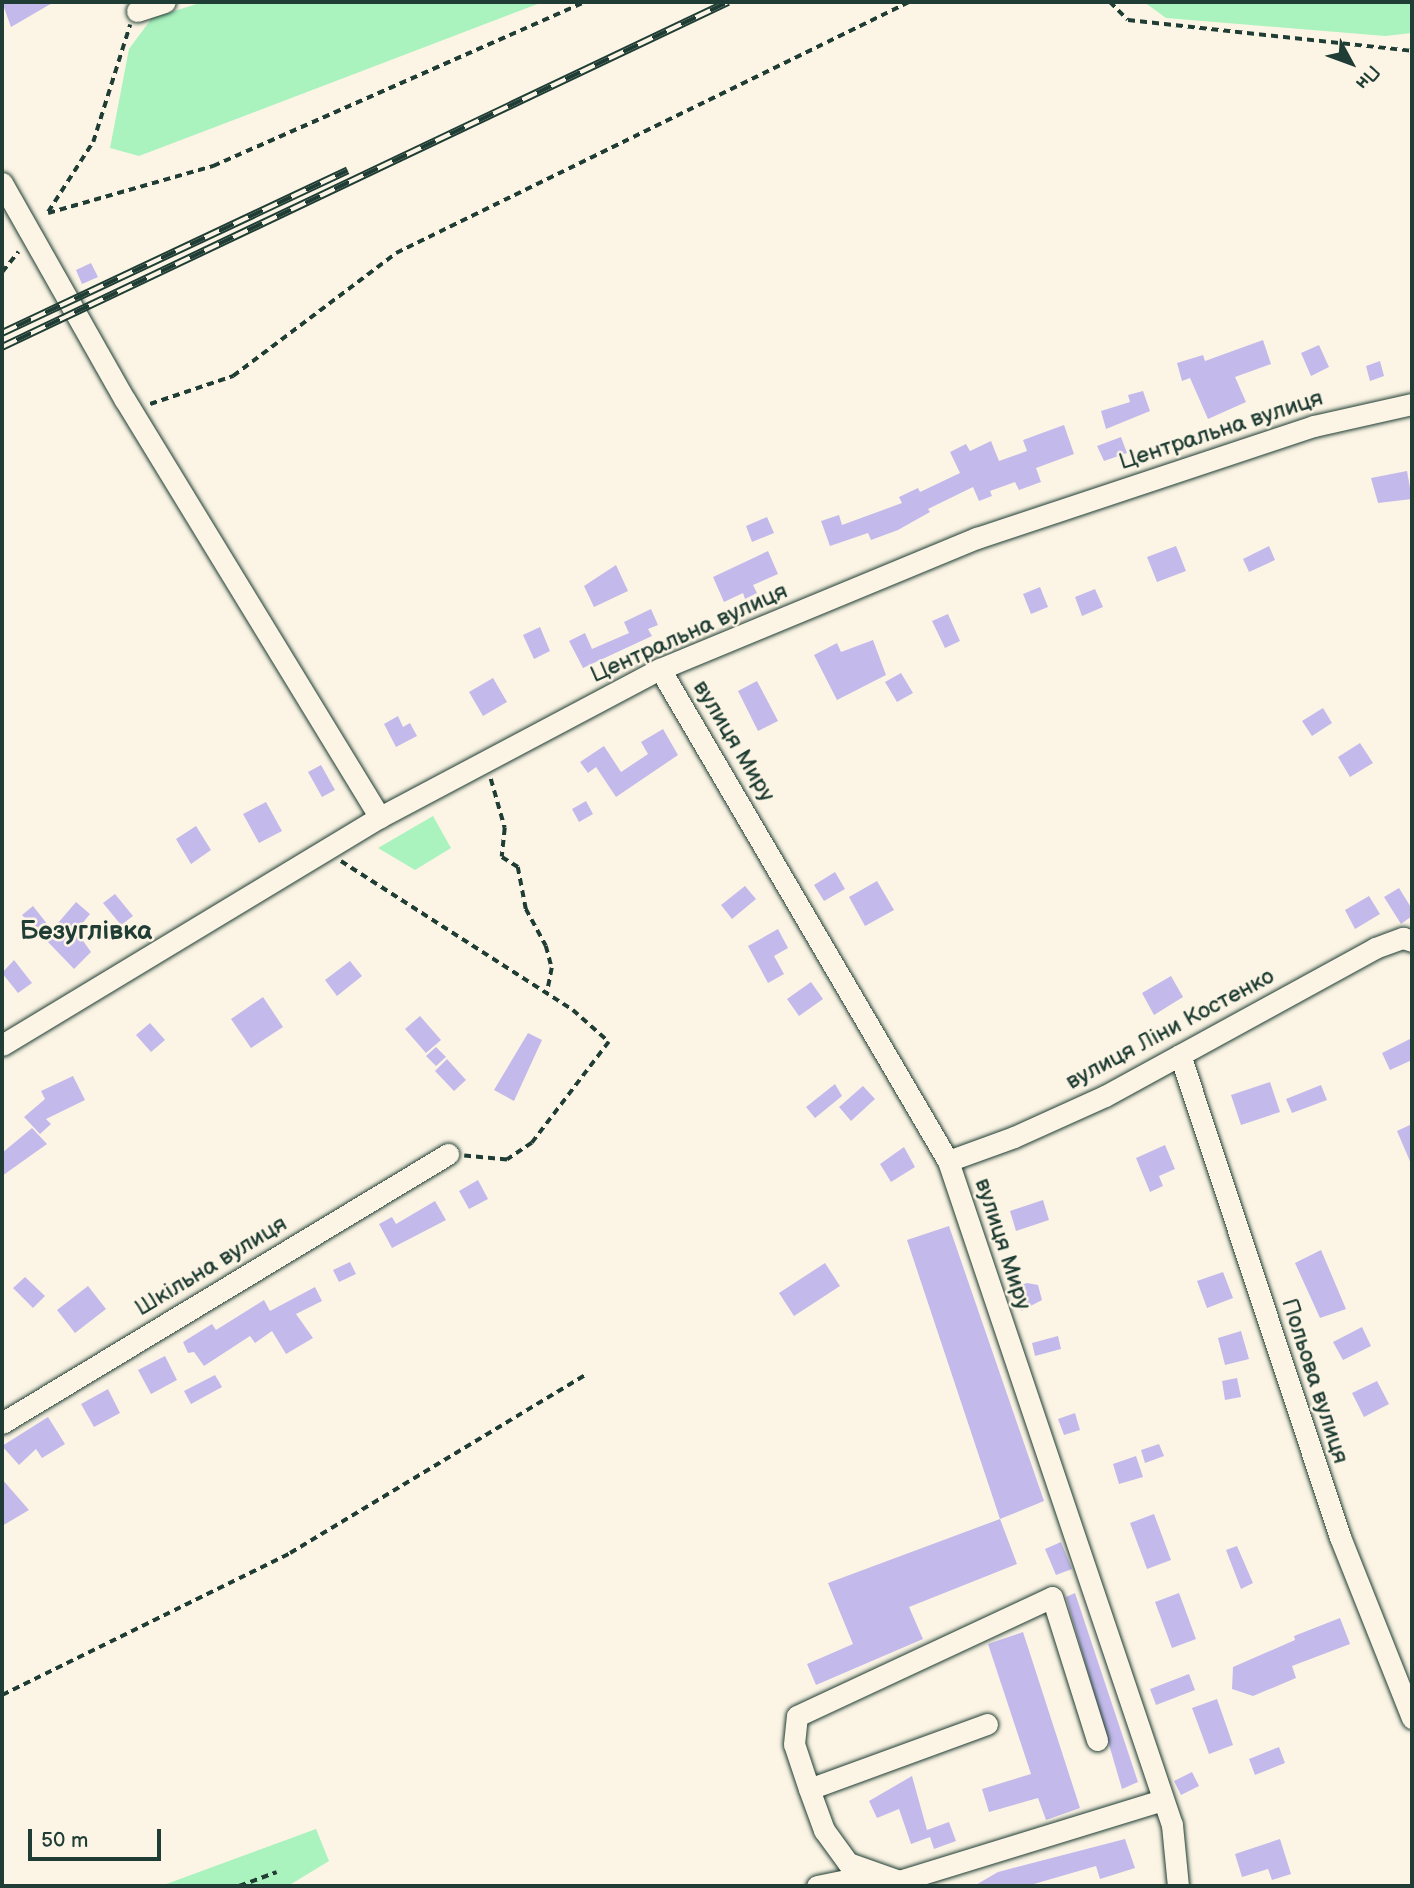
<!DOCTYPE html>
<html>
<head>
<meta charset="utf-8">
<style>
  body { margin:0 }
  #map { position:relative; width:1414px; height:1888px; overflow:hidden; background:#fcf5e5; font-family:"Balsamiq Sans",sans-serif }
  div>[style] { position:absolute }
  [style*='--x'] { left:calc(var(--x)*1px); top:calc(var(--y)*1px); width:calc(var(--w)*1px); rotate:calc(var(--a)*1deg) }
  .green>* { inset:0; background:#aaf2be }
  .building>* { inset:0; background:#c3baeb }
  .path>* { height:3.5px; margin-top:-1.75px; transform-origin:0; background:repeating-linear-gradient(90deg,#1f3d34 0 7px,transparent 0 12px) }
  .roads { filter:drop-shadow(0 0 2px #1f3d34) drop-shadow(0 0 2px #1f3d34) }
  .minor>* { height:21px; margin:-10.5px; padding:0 10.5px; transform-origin:10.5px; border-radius:10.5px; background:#fcf5e5 }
  .rail>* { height:8px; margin-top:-4px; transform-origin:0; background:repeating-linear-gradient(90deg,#fcf5e5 0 16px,#1f3d34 0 32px); box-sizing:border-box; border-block:2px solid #1f3d34 }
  span { translate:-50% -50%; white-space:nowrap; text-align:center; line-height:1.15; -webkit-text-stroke:5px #fcf5e5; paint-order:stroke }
  .street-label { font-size:23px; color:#1f3d34 }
  .quarter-label { font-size:26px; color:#1f3d34; font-weight:700 }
  .frame { position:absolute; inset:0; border:4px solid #1f3d34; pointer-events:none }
  .north { position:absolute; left:1316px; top:28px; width:70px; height:70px; -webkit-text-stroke:5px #fcf5e5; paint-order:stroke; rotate:131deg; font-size:19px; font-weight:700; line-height:28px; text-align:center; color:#1f3d34 }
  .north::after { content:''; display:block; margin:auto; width:24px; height:32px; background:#1f3d34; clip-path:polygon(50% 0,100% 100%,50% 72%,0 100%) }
  .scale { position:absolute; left:28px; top:1829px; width:133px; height:32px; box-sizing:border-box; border:4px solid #1f3d34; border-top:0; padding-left:9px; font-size:21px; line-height:24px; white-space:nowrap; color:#1f3d34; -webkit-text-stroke:5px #fcf5e5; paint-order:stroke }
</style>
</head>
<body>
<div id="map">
  <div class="green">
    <i style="clip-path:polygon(203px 2px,543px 2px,139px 156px,110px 148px,129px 49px,152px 18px)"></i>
    <i style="clip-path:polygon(1144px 2px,1412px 2px,1412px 33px,1385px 36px,1166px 18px)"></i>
    <i style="clip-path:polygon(433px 816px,451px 848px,415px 870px,378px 848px)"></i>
    <i style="clip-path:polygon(316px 1829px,329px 1861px,288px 1886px,161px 1886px)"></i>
  </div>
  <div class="building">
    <i style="clip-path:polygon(2px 2px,54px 2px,11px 27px)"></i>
    <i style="clip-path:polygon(91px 263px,98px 277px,82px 284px,76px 270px)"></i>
    <i style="clip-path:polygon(1263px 340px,1271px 364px,1235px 377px,1246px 402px,1208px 419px,1190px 378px,1182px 381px,1177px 363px,1203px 355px,1205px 361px)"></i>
    <i style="clip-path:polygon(1319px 345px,1329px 367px,1311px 376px,1301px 353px)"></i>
    <i style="clip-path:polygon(1380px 361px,1384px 376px,1370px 381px,1366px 366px)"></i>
    <i style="clip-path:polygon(1143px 391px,1150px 411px,1106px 429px,1101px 411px,1130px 402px,1128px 395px)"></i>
    <i style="clip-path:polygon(1064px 425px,1074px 454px,1036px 468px,1041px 482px,1019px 490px,1015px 482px,990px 491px,992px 496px,979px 501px,973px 487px,928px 509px,930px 512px,898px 530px,871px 540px,868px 533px,830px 546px,821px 521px,839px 515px,842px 525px,902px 503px,899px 497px,918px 488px,920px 492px,960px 473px,950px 452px,966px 444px,970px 451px,991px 441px,999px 461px,1027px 451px,1023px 440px)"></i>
    <i style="clip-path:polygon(1121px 437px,1127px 453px,1104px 461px,1097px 446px)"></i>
    <i style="clip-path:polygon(1407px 471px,1412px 499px,1378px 503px,1371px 478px)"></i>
    <i style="clip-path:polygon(767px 517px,774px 533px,752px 542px,746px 526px)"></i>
    <i style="clip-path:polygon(1176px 546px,1186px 571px,1157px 582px,1147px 557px)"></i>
    <i style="clip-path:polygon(1269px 546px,1275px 560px,1249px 572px,1243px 559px)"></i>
    <i style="clip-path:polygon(768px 551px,778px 574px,753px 585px,757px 593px,745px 599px,743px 593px,724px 602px,713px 577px)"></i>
    <i style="clip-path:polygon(616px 565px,628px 591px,594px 607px,584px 586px)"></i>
    <i style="clip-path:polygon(1040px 587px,1048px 607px,1031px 614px,1023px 594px)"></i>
    <i style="clip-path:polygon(1095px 589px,1103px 607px,1082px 616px,1075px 597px)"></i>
    <i style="clip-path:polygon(651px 609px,658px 625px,648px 629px,652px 636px,583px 668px,569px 641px,585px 633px,592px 649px,629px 633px,624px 622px)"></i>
    <i style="clip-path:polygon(948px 614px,960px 641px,945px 648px,932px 621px)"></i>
    <i style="clip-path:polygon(540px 627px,550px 651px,534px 659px,523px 635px)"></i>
    <i style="clip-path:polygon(873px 640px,886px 675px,837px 700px,814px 655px,837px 643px,841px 652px)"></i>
    <i style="clip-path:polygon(901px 673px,913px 693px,897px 702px,885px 682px)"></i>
    <i style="clip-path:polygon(493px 678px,507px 702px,483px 716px,469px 692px)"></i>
    <i style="clip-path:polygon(757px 681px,778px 721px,758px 731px,738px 691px)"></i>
    <i style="clip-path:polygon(1323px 708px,1332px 723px,1312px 736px,1302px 721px)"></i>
    <i style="clip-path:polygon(398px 716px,403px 727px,410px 723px,417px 736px,396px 747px,384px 724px)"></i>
    <i style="clip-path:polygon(663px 729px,678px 755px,616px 797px,596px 767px,588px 773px,580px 762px,604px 746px,621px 772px,648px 754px,641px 742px)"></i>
    <i style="clip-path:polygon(1360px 743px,1373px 763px,1350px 777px,1338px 757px)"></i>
    <i style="clip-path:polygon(321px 765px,335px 790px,322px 797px,308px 772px)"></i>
    <i style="clip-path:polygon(586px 801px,593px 814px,579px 822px,572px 809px)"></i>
    <i style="clip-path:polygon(266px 802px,282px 831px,259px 843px,243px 814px)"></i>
    <i style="clip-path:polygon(196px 826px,211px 850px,191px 864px,176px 839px)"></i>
    <i style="clip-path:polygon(835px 872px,845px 889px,824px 901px,814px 885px)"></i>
    <i style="clip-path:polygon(877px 881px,894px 910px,865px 926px,849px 897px)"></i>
    <i style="clip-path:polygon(745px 886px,756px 899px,732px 919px,721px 905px)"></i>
    <i style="clip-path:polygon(1399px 888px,1412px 909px,1412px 916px,1401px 924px,1384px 897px)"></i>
    <i style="clip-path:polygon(115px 894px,133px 916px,121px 925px,103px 903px)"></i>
    <i style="clip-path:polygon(1369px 896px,1380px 914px,1355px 929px,1345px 910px)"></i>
    <i style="clip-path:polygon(76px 902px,90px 914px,76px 931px,91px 952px,74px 969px,22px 915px,33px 906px,52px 930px)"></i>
    <i style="clip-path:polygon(778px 929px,788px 948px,774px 956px,784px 974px,768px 983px,748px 946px)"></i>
    <i style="clip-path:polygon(14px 960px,32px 983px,18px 993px,2px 973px)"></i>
    <i style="clip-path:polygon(350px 961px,362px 976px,337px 996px,325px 980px)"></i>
    <i style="clip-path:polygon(1171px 976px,1183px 997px,1154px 1015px,1142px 993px)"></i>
    <i style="clip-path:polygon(811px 982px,823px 999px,799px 1016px,787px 999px)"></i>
    <i style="clip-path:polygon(263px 997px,283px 1027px,251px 1048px,231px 1019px)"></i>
    <i style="clip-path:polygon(420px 1016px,441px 1040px,426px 1053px,405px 1029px)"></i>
    <i style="clip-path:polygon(150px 1023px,165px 1040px,151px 1052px,136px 1035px)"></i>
    <i style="clip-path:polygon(528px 1033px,542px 1040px,514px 1101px,494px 1090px)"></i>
    <i style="clip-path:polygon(1412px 1038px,1412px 1060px,1390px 1070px,1382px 1053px)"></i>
    <i style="clip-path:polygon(436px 1047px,446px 1057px,436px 1066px,426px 1056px)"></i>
    <i style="clip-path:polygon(447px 1059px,466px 1080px,454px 1091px,435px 1071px)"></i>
    <i style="clip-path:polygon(73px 1076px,85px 1100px,46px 1119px,51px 1124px,40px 1134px,24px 1117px,45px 1099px,41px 1091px)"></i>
    <i style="clip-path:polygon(1270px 1082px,1280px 1112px,1241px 1125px,1231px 1095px)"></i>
    <i style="clip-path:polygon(835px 1084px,842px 1096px,815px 1118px,806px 1107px)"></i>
    <i style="clip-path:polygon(1321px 1085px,1327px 1100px,1292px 1113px,1286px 1099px)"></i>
    <i style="clip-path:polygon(863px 1086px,875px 1099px,851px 1121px,839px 1107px)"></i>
    <i style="clip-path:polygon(1412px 1124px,1412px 1166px,1397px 1131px)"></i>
    <i style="clip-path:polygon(32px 1128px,47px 1144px,2px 1176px,2px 1153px)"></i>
    <i style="clip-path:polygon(1165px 1145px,1175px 1169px,1159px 1176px,1163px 1186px,1150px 1192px,1136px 1158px)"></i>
    <i style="clip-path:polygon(904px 1147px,915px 1167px,891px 1182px,880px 1164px)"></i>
    <i style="clip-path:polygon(478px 1180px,488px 1199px,469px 1209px,459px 1191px)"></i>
    <i style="clip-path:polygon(1043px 1200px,1049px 1220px,1016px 1231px,1010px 1211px)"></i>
    <i style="clip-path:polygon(435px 1201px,446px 1220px,392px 1248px,379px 1224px,392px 1217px,396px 1224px)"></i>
    <i style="clip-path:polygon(949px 1226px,1044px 1501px,1000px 1519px,907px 1240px)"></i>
    <i style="clip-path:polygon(1321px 1250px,1346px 1309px,1320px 1318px,1295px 1263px)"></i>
    <i style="clip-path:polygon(350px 1262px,356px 1274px,339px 1282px,333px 1270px)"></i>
    <i style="clip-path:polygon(825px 1263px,840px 1286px,794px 1316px,779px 1293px)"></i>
    <i style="clip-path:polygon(1223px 1272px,1233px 1298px,1207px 1308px,1197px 1281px)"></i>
    <i style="clip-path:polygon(25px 1277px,45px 1296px,33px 1308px,13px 1288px)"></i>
    <i style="clip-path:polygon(1027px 1283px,1038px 1285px,1042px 1300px,1021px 1311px,1015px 1287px)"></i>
    <i style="clip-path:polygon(88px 1286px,106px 1309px,75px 1333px,57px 1310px)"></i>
    <i style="clip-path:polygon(315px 1287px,322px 1301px,296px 1314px,313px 1338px,286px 1354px,272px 1331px,255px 1343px,250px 1336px,204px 1366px,194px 1352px,188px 1353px,183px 1342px,212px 1324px,216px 1330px,264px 1300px,270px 1311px)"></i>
    <i style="clip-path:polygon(1362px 1327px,1371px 1346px,1343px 1360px,1333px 1342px)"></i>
    <i style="clip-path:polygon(1241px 1331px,1249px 1359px,1225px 1365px,1218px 1338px)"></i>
    <i style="clip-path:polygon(1058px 1336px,1061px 1349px,1035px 1356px,1032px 1343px)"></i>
    <i style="clip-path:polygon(165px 1356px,177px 1380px,151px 1394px,138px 1370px)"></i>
    <i style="clip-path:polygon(215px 1375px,222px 1387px,191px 1404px,184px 1391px)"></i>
    <i style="clip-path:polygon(1237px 1378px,1241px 1397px,1225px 1400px,1222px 1381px)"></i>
    <i style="clip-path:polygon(1377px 1381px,1389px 1404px,1364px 1417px,1352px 1393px)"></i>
    <i style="clip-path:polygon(108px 1389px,120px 1413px,94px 1427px,81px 1404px)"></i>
    <i style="clip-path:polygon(1075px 1413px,1080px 1430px,1064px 1435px,1058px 1419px)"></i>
    <i style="clip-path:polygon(48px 1417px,65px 1444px,42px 1458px,36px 1449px,19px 1465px,2px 1446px)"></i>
    <i style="clip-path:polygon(1159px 1444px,1164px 1456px,1145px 1463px,1141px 1450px)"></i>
    <i style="clip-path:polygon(1136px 1456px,1143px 1477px,1119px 1484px,1113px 1464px)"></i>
    <i style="clip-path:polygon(2px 1479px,29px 1510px,2px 1526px)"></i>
    <i style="clip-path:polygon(1154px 1514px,1171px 1560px,1147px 1569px,1130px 1523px)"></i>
    <i style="clip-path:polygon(1000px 1519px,1017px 1564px,909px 1607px,923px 1639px,816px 1685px,807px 1664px,853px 1644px,828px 1583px)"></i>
    <i style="clip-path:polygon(1061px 1542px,1072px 1569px,1056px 1575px,1045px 1549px)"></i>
    <i style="clip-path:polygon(1237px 1546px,1253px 1583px,1241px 1589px,1226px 1550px)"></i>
    <i style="clip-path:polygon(1075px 1593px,1138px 1782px,1122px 1789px,1066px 1597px)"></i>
    <i style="clip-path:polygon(1179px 1593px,1196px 1639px,1172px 1648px,1155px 1602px)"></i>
    <i style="clip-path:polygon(1340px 1618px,1350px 1644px,1292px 1666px,1296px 1678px,1253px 1696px,1232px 1689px,1233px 1667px,1295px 1640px,1294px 1636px)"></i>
    <i style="clip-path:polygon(1023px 1632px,1080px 1808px,1046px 1820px,1038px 1798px,989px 1812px,982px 1789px,1031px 1774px,988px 1644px)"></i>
    <i style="clip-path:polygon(1189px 1674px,1195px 1690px,1156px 1705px,1150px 1689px)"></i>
    <i style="clip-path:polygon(1217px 1699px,1233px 1745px,1209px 1754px,1192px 1708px)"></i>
    <i style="clip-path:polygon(1279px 1747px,1285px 1763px,1255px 1775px,1249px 1759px)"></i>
    <i style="clip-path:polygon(1192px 1772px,1199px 1786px,1181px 1795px,1174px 1781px)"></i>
    <i style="clip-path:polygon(912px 1776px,927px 1830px,949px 1822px,956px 1841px,934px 1849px,930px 1837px,911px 1844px,899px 1809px,877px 1818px,869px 1801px)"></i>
    <i style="clip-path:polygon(1125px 1839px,1135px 1868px,1100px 1879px,1096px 1866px,1027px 1886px,974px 1886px,998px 1872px)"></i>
    <i style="clip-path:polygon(1280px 1839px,1291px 1874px,1272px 1880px,1268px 1869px,1242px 1877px,1235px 1854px)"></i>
  </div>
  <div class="path">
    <i style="--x:1110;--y:2;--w:25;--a:45"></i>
    <i style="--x:1128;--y:20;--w:286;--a:6.2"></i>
    <i style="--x:48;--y:212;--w:83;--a:-57.3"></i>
    <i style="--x:93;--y:142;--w:123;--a:-72.5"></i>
    <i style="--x:48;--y:213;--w:172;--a:-15.9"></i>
    <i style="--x:213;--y:166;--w:407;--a:-23.8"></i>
    <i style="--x:2;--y:272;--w:26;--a:-51"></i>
    <i style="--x:150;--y:404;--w:88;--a:-18.6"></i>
    <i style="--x:233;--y:376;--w:204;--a:-37"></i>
    <i style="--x:396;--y:253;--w:571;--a:-26.07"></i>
    <i style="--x:491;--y:779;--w:51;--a:74.1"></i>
    <i style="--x:505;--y:828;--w:29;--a:96"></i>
    <i style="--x:502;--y:857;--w:19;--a:32"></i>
    <i style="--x:518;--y:867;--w:43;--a:79.2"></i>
    <i style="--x:526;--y:909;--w:42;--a:61.6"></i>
    <i style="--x:546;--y:946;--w:23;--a:75"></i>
    <i style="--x:552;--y:968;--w:25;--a:101"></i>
    <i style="--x:341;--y:861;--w:276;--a:32.7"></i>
    <i style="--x:573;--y:1010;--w:48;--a:41.6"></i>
    <i style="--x:609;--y:1042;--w:127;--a:127.3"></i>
    <i style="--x:532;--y:1143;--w:30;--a:146"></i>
    <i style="--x:507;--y:1160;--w:43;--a:-174.7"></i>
    <i style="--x:2;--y:1695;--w:321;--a:-26.2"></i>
    <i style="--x:290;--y:1553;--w:347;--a:-31.1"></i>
    <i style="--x:239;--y:1886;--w:40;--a:-20.2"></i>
  </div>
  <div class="roads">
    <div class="minor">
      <i style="--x:137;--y:11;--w:29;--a:-18"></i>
      <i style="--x:2;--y:183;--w:249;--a:60.5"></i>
      <i style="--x:125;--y:400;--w:489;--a:58.6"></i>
      <i style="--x:660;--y:669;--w:570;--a:59.66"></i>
      <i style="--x:948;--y:1161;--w:701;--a:71.36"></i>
      <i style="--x:1172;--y:1825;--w:61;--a:84.4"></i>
      <i style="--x:2;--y:1045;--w:441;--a:-31.1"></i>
      <i style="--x:380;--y:817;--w:317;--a:-27.9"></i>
      <i style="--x:660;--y:669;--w:343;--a:-22.5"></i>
      <i style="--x:977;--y:538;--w:355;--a:-18.4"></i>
      <i style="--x:1314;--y:426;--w:100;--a:-12.7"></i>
      <i style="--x:1180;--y:1055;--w:508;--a:71.64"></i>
      <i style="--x:1340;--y:1537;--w:195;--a:68.3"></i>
      <i style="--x:948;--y:1161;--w:70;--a:-20"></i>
      <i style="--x:1014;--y:1137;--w:100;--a:-24.3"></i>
      <i style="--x:1105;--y:1096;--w:308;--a:-28.7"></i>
      <i style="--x:1375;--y:948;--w:30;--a:-20"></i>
      <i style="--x:1403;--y:938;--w:9;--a:18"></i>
      <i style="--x:2;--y:1423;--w:521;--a:-31.1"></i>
      <i style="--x:987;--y:1724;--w:189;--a:159.9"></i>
      <i style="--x:809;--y:1789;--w:44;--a:69.9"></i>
      <i style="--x:824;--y:1830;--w:41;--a:54"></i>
      <i style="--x:848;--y:1863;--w:54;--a:19.4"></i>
      <i style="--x:899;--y:1881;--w:276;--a:-17.1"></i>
      <i style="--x:809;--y:1789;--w:47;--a:-108.4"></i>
      <i style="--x:794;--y:1744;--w:28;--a:-84"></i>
      <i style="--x:797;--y:1716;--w:281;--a:-25"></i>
      <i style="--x:1052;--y:1597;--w:150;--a:72.5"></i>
      <i style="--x:817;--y:1886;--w:60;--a:-11.5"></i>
    </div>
  </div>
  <div class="rail">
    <i style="--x:2;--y:333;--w:382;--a:-25.2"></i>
    <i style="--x:2;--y:347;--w:804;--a:-25.42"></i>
  </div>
  <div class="street-label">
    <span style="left:1221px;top:430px;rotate:-18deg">Центральна вулиця</span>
    <span style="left:689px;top:633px;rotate:-24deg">Центральна вулиця</span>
    <span style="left:734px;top:741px;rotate:59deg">вулиця Миру</span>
    <span style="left:1170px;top:1029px;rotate:-28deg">вулиця Ліни Костенко</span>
    <span style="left:1003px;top:1244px;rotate:72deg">вулиця Миру</span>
    <span style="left:211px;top:1266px;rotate:-31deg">Шкільна вулиця</span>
    <span style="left:1315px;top:1381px;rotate:72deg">Польова вулиця</span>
  </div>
  <div class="quarter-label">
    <span style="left:86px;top:932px">Безуглівка</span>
  </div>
  <div class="frame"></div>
  <div class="north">Пн</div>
  <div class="scale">50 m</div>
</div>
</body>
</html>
